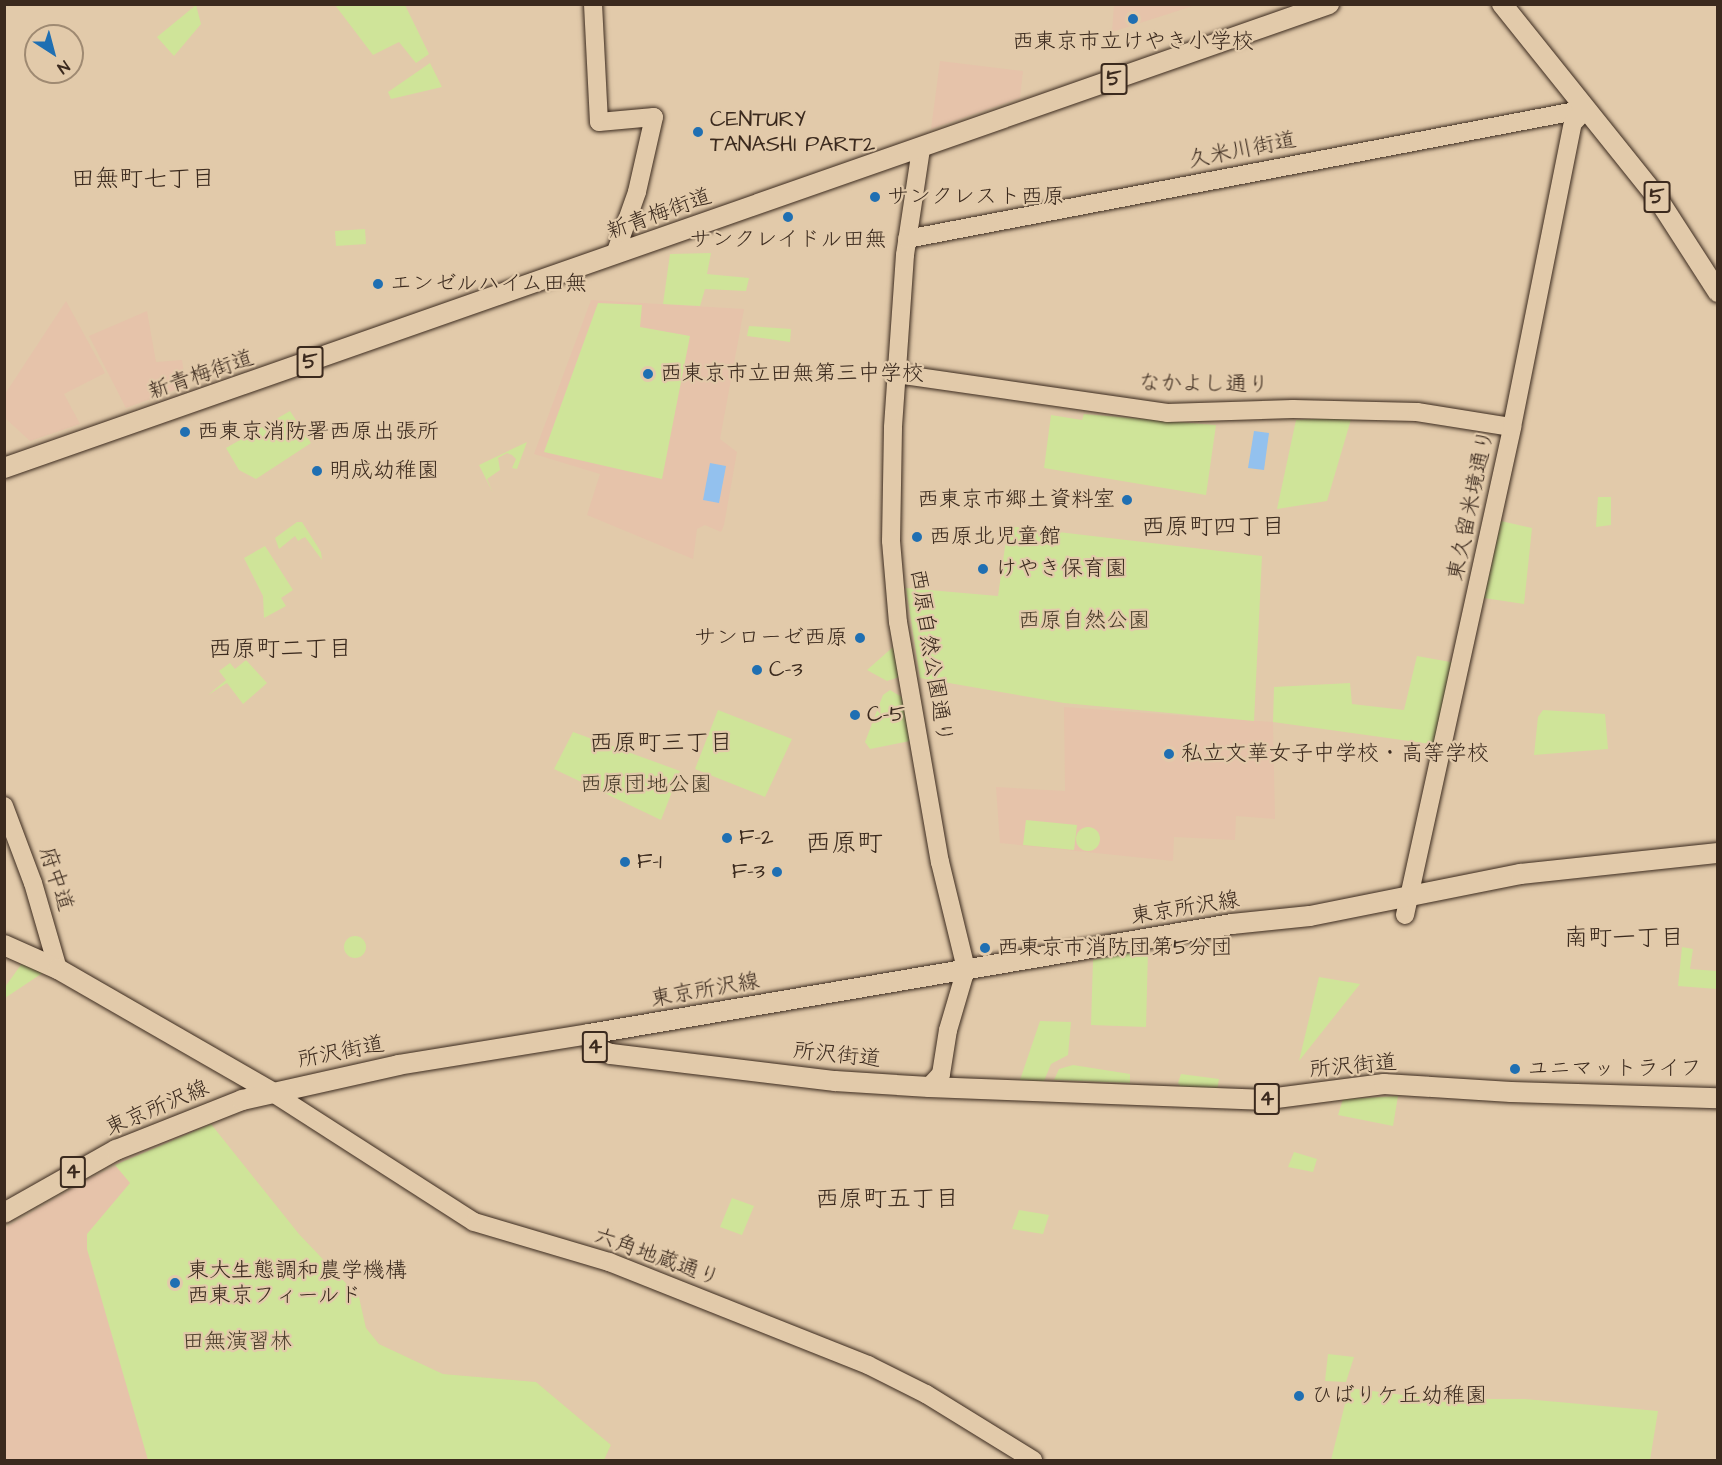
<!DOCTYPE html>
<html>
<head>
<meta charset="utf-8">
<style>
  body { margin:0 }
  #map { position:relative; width:1722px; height:1465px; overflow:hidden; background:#e2caaa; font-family:"Architects Daughter","Klee One",sans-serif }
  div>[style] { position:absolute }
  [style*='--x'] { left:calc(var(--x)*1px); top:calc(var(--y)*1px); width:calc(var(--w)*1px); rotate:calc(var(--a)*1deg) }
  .built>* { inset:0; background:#e6c3aa }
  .green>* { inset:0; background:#cfe499 }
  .round { border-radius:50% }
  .water>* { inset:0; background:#93c1ee }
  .roads { filter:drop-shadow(0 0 2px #3b2a1e) drop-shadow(0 0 2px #3b2a1e) }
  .secondary>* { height:18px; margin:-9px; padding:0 9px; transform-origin:9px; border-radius:9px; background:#e2caaa }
  .primary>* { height:20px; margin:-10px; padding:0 10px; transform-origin:10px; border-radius:10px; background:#e2caaa }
  .dots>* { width:16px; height:16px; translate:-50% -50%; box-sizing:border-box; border:3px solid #e2caaa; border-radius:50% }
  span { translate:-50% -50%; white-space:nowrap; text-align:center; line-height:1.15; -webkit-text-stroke:4.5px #e2caaa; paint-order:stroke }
  .shield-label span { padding:2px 4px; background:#e2caaa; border:2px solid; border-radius:4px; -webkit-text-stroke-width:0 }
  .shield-label { font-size:21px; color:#3b2a1e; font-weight:700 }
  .poi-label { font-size:22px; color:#3b2a1e }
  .left { translate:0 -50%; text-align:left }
  .right { translate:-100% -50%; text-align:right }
  .street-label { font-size:22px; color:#3b2a1e }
  .park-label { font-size:22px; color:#4a3d2a }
  .neighbourhood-label { font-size:24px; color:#3b2a1e }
  .quarter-label { font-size:26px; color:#3b2a1e }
  .frame { position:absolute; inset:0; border:6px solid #3b2a1e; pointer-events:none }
  .north { position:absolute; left:24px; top:24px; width:60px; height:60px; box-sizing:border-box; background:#e2caaa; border:2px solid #9f8a72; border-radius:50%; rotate:144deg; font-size:16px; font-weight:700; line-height:24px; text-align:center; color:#3b2a1e }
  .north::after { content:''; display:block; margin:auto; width:21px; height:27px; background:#1f6fb2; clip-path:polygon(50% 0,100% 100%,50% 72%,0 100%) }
</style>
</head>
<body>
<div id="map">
  <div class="built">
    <i style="clip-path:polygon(1114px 5px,1114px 4px,1196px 5px,1112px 32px)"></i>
    <i style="clip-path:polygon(940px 61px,1023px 71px,1020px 98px,931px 129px)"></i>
    <i style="clip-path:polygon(591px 300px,744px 309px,720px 439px,737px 452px,724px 525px,721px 532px,705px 525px,697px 529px,693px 559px,587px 515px,600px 474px,534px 454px)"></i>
    <i style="clip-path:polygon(66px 301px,105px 373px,64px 394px,80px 424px,30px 441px,5px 418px,5px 394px)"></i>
    <i style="clip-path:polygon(147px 311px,156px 362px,182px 360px,186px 386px,126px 408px,89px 336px)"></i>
    <i style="clip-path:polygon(1064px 707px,1273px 722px,1275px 819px,1236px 816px,1235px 840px,1174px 837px,1173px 861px,1000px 843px,996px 787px,1065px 791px)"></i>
    <i style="clip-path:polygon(211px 1124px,299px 1234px,359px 1297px,366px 1328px,379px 1344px,443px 1374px,536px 1382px,611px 1445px,604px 1460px,5px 1460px,5px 1228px,92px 1177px)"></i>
  </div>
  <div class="green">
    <i style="clip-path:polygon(196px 5px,201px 24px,174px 56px,157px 37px)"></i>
    <i style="clip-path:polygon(335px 5px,405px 5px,429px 54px,416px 63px,399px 42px,373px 55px)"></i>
    <i style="clip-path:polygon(430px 63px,442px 87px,391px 99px,388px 92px)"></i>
    <i style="clip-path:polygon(365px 229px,366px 244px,336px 246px,335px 231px)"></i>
    <i style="clip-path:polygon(711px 253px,707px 274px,749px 278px,746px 291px,705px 289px,700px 306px,663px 304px,670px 254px)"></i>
    <i style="clip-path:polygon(598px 303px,642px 305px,640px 327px,690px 336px,662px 479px,544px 452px)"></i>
    <i style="clip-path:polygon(749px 326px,791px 329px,790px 342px,747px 336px)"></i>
    <i style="clip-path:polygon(290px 411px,311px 443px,256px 479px,239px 470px,226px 448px)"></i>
    <i style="clip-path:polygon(1084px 414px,1216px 425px,1206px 495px,1044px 468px,1051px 415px,1082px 420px)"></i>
    <i style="clip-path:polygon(1352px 416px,1327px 501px,1277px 509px,1296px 420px)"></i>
    <i style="clip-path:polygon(527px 442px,517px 469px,512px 468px,516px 459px,512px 455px,507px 453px,498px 458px,500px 470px,487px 479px,493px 493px,479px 465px)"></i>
    <i style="clip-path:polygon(1598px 497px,1611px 497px,1611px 525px,1596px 527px)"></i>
    <i style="clip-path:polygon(1501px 521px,1532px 528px,1524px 604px,1484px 598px)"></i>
    <i style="clip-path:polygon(297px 522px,302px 522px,321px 552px,322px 560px,305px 537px,298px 541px,295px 536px,279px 549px,275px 538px)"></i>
    <i style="clip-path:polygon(1008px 526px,1262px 556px,1254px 721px,1064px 703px,920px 678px,906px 588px,998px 596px)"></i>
    <i style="clip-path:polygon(265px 546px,293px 590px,281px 598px,286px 606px,264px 618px,263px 596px,244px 558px)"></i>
    <i style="clip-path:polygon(893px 647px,899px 677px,887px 681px,867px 670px)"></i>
    <i style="clip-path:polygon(1417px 656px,1456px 663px,1438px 745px,1273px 722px,1274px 687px,1350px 683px,1352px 704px,1404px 710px)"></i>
    <i style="clip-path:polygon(246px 660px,267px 683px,243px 704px,227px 683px,208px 695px,226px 680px,219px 671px,230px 663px,235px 669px)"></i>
    <i style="clip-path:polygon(890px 690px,905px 699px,910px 741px,870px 749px,865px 742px,883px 695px)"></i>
    <i style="clip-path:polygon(718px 710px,792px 739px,765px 797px,695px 769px)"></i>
    <i style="clip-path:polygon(1543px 710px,1605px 714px,1608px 749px,1534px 755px,1538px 717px)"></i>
    <i style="clip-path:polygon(573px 732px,680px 771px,661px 820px,554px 769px)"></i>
    <i style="clip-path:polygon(1026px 820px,1077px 825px,1074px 850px,1023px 845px)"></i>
    <i class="round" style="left:1076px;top:827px;width:24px;height:24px"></i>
    <i class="round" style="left:344px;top:936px;width:22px;height:22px"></i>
    <i style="clip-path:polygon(1682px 947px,1693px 949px,1690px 969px,1717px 971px,1717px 989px,1678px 986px)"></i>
    <i style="clip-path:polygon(1148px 950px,1146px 1027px,1091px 1025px,1093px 960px)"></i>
    <i style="clip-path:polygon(23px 962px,44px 972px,5px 998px,5px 987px)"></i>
    <i style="clip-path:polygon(1319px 977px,1360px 984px,1299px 1061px)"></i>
    <i style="clip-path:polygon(1040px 1021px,1071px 1022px,1068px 1055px,1051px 1064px,1044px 1081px,1020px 1080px)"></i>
    <i style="clip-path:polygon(1073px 1065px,1130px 1074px,1130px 1083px,1054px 1080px,1059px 1069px)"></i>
    <i style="clip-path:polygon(1181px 1074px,1219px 1079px,1217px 1090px,1182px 1089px,1178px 1083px)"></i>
    <i style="clip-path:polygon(1398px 1096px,1393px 1126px,1338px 1115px,1343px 1099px)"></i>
    <i style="clip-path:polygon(211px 1124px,299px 1234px,359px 1297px,366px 1328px,379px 1344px,443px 1374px,536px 1382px,611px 1445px,604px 1460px,148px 1460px,87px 1249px,87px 1234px,130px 1183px,115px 1165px)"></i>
    <i style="clip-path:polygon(1294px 1152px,1317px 1159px,1313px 1172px,1288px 1167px)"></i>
    <i style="clip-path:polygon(732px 1198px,754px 1206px,742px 1235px,720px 1227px)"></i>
    <i style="clip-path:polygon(1019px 1210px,1049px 1215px,1043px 1234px,1012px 1229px)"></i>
    <i style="clip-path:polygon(1328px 1354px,1354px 1357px,1346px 1382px,1325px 1381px)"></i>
    <i style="clip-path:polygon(1349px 1388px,1434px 1399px,1525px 1399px,1658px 1411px,1650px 1460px,1331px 1460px)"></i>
  </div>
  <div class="water">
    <i style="clip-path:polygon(1254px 431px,1269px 433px,1264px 470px,1248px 468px)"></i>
    <i style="clip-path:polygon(710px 463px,726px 466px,719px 503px,703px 500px)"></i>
  </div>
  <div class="roads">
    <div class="secondary">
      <i style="--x:593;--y:4;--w:118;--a:87.1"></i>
      <i style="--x:599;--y:122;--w:55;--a:-5.2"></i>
      <i style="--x:654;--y:117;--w:77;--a:102.8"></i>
      <i style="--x:637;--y:192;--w:66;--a:109.5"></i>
      <i style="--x:921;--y:149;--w:107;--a:98.6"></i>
      <i style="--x:905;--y:255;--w:173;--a:94"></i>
      <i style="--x:893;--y:428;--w:113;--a:91"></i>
      <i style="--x:891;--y:541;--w:81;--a:85.1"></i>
      <i style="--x:898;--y:622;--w:244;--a:80.1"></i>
      <i style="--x:940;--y:862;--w:110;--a:76.3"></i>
      <i style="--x:966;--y:969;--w:64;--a:106.4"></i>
      <i style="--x:948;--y:1030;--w:45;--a:99"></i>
      <i style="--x:941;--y:1074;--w:18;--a:133"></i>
      <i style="--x:907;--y:239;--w:691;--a:-10.84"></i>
      <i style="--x:897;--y:374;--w:273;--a:8.2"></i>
      <i style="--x:1167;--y:413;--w:126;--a:-1.8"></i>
      <i style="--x:1293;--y:409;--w:124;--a:1.4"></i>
      <i style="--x:1417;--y:412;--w:96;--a:9"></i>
      <i style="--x:4;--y:806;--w:82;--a:69.4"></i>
      <i style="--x:33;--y:883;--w:90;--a:73.8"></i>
      <i style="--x:1405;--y:915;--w:500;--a:-77.6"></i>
      <i style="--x:1512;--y:427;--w:310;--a:-78.7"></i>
      <i style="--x:1573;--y:123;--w:19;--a:-47"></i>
      <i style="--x:270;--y:1091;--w:242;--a:32.7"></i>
      <i style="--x:474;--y:1222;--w:141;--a:16.5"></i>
      <i style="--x:609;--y:1262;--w:279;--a:21.7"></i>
      <i style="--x:868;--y:1365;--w:65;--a:26.6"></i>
      <i style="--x:926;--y:1394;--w:126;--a:31.7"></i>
    </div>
    <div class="primary">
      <i style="--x:1502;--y:4;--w:250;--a:51.3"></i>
      <i style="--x:1658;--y:199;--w:111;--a:57.2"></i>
      <i style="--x:4;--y:468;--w:1404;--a:-19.3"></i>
      <i style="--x:4;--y:945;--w:59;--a:24"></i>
      <i style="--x:58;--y:969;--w:245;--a:29.9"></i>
      <i style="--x:589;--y:1034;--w:652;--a:-9.71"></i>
      <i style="--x:1232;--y:924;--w:78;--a:-5.9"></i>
      <i style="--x:1310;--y:916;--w:215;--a:-11.3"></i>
      <i style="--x:1521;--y:874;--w:198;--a:-6.1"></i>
      <i style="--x:4;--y:1213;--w:129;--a:-29.4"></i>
      <i style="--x:116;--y:1150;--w:136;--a:-21.6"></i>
      <i style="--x:242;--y:1100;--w:160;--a:-12.6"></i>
      <i style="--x:398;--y:1065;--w:193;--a:-9.2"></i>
      <i style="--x:589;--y:1034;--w:15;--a:67"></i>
      <i style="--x:595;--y:1048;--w:17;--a:21"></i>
      <i style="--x:611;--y:1054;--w:226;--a:6.9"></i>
      <i style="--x:835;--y:1081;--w:94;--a:3.7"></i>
      <i style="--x:929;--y:1087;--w:332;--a:2.2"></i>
      <i style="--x:1261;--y:1100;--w:124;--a:-7.4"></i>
      <i style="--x:1384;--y:1084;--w:127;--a:3.6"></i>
      <i style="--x:1511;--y:1092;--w:207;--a:1.7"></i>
    </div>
  </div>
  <div class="dots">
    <i style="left:1133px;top:19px;background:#1f6fb2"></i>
    <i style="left:698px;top:132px;background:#1f6fb2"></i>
    <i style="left:875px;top:197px;background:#1f6fb2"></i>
    <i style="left:788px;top:217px;background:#1f6fb2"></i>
    <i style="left:378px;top:284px;background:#1f6fb2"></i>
    <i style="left:648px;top:374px;background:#1f6fb2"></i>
    <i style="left:185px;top:432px;background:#1f6fb2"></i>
    <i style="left:317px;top:471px;background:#1f6fb2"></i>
    <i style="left:1127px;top:500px;background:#1f6fb2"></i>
    <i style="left:917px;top:537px;background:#1f6fb2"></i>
    <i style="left:983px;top:569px;background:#1f6fb2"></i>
    <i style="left:860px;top:638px;background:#1f6fb2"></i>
    <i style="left:757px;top:670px;background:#1f6fb2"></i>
    <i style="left:855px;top:715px;background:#1f6fb2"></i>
    <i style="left:1169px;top:754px;background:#1f6fb2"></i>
    <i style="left:727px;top:838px;background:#1f6fb2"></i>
    <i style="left:625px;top:862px;background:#1f6fb2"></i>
    <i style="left:777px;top:872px;background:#1f6fb2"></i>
    <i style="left:985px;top:948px;background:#1f6fb2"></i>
    <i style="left:1515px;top:1069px;background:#1f6fb2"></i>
    <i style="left:175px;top:1283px;background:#1f6fb2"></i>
    <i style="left:1299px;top:1396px;background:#1f6fb2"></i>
  </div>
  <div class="shield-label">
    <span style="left:1114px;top:79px">5</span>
    <span style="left:1657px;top:197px">5</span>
    <span style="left:310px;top:362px">5</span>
    <span style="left:595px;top:1047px">4</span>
    <span style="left:1267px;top:1099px">4</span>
    <span style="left:73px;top:1172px">4</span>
  </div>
  <div class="poi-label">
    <span style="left:1133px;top:42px">西東京市立けやき小学校</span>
    <span class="left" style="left:710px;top:132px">CENTURY<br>TANASHI PART2</span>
    <span class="left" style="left:887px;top:197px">サンクレスト西原</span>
    <span style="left:788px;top:240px">サンクレイドル田無</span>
    <span class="left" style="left:390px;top:284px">エンゼルハイム田無</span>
    <span class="left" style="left:660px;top:374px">西東京市立田無第三中学校</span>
    <span class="left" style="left:197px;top:432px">西東京消防署西原出張所</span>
    <span class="left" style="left:329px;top:471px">明成幼稚園</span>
    <span class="right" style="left:1115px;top:500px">西東京市郷土資料室</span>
    <span class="left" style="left:929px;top:537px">西原北児童館</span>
    <span class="left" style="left:995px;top:569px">けやき保育園</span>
    <span class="right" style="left:848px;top:638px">サンローゼ西原</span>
    <span class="left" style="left:769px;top:670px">C-3</span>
    <span class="left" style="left:867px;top:715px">C-5</span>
    <span class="left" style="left:1181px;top:754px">私立文華女子中学校・高等学校</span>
    <span class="left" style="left:739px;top:838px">F-2</span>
    <span class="left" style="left:637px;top:862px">F-1</span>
    <span class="right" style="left:765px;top:872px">F-3</span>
    <span class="left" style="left:997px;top:948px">西東京市消防団第5分団</span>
    <span class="left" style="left:1527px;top:1069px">ユニマットライフ</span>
    <span class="left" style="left:187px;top:1283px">東大生態調和農学機構<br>西東京フィールド</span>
    <span class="left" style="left:1311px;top:1396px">ひばりケ丘幼稚園</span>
  </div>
  <div class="street-label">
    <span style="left:1242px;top:150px;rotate:-11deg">久米川街道</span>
    <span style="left:659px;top:214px;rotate:-20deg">新青梅街道</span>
    <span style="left:201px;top:375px;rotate:-19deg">新青梅街道</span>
    <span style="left:1204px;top:384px;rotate:1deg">なかよし通り</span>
    <span style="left:1471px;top:505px;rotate:-78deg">東久留米境通り</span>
    <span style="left:931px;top:656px;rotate:81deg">西原自然公園通り</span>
    <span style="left:56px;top:879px;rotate:72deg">府中道</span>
    <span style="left:1185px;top:908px;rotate:-9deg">東京所沢線</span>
    <span style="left:705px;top:990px;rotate:-10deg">東京所沢線</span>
    <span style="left:341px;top:1052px;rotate:-11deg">所沢街道</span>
    <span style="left:837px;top:1055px;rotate:6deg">所沢街道</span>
    <span style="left:1353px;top:1066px;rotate:-5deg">所沢街道</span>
    <span style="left:157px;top:1108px;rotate:-23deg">東京所沢線</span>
    <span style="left:657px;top:1257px;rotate:20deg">六角地蔵通り</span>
  </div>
  <div class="park-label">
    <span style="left:1084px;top:621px">西原自然公園</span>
    <span style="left:646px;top:785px">西原団地公園</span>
    <span style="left:237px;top:1342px">田無演習林</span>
  </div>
  <div class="neighbourhood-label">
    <span style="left:143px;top:180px">田無町七丁目</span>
    <span style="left:1213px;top:528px">西原町四丁目</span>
    <span style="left:280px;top:650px">西原町二丁目</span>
    <span style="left:661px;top:744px">西原町三丁目</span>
    <span style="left:1624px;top:939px">南町一丁目</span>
    <span style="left:887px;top:1200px">西原町五丁目</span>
  </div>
  <div class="quarter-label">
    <span style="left:844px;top:844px">西原町</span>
  </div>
  <div class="frame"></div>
  <div class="north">N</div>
</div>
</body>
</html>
